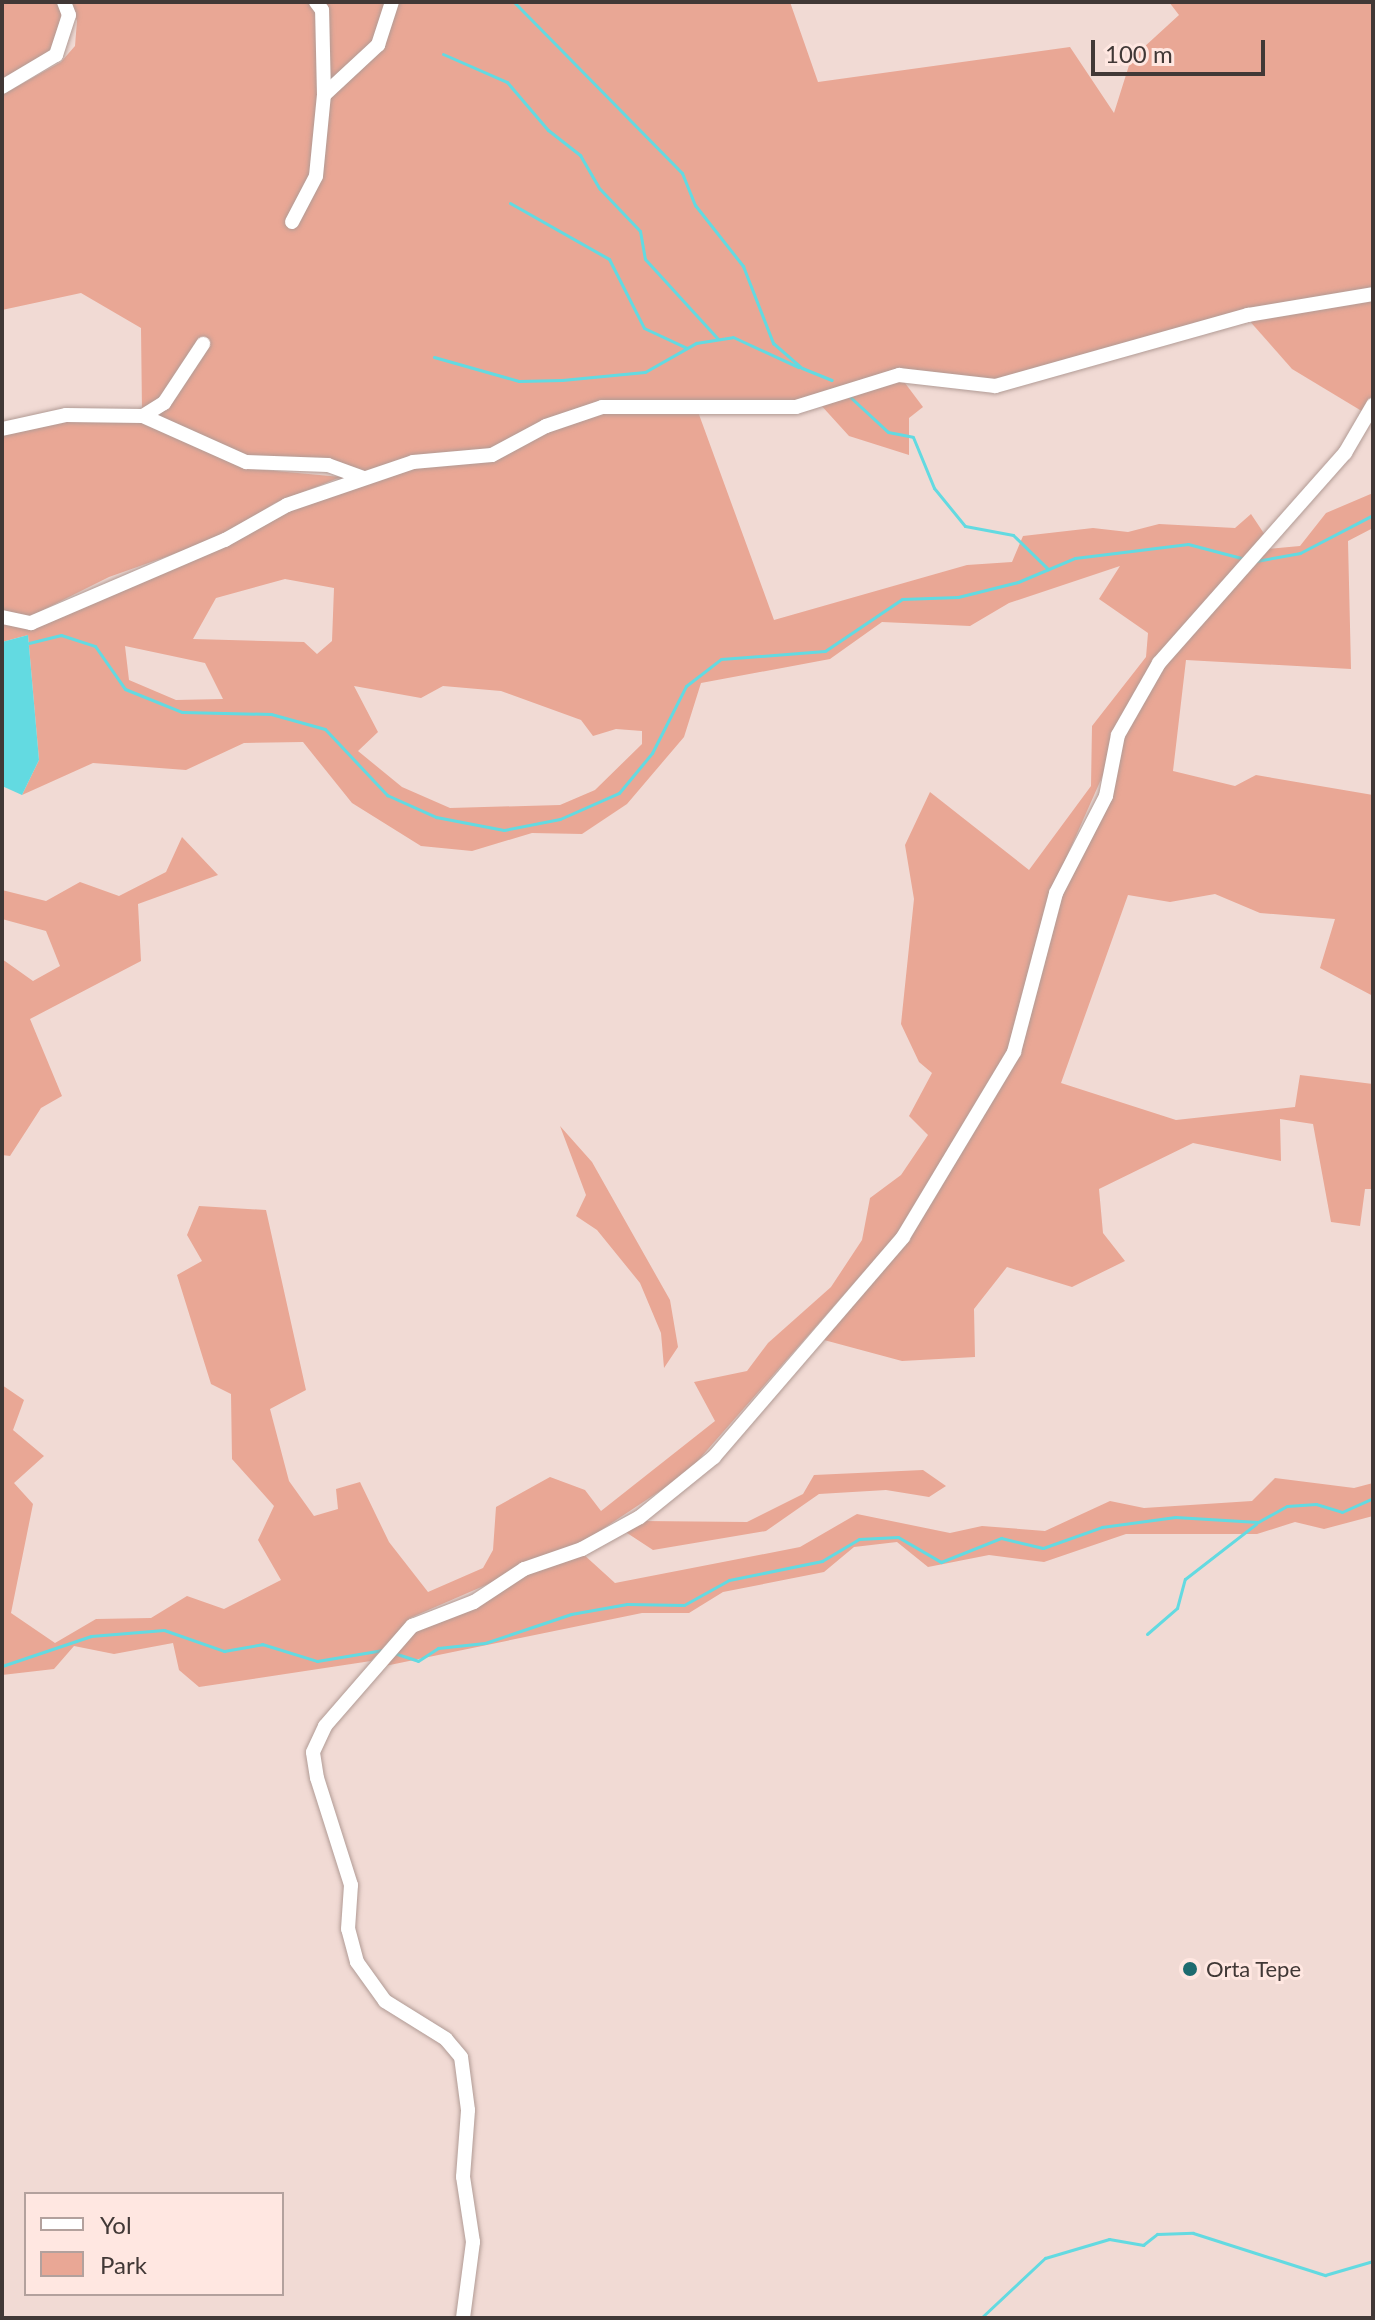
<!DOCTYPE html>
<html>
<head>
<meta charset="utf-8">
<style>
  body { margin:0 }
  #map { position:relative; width:1375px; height:2320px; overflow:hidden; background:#f1dad4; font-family:Lato,sans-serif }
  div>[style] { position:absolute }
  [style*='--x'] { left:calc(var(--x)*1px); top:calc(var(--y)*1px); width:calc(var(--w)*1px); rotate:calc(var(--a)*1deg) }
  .green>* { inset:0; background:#e9a795 }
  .water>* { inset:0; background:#63dae1 }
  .stream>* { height:3px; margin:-1.5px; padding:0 1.5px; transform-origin:1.5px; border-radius:1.5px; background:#63dae1 }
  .roads { filter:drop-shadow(0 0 2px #b19b95) drop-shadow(0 0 2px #b19b95) }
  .minor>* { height:14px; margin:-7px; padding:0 7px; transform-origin:7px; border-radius:7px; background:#fff }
  .dots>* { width:22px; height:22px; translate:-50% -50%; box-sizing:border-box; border:4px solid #ffe7e1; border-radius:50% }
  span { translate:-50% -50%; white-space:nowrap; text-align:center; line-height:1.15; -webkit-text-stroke:6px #ffe7e1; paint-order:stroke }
  .poi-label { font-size:22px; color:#413836 }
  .left { translate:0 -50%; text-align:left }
  .frame { position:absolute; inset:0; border:4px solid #413836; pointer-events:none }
  .legend { position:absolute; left:24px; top:2192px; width:260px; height:104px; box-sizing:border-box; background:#ffe7e1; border:2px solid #b3a19d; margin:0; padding:10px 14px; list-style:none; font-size:24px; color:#413836 }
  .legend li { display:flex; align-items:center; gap:16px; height:40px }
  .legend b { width:40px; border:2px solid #b3a19d }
  .scale { position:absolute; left:1091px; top:40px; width:174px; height:36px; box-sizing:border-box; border:4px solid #413836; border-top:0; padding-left:10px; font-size:24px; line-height:28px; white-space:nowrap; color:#413836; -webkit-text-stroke:6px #ffe7e1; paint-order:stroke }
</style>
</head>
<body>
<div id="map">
  <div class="green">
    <i style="clip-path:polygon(2px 2px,58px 2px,62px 13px,51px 53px,2px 80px)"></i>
    <i style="clip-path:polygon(70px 2px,311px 2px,318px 11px,320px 95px,312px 175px,294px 226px,320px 174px,327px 98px,383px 47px,398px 2px,790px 2px,818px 82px,1070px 47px,1114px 113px,1131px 59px,1179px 15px,1169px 2px,1373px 2px,1373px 289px,1249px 309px,994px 380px,897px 369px,794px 402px,601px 401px,490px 449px,369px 472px,329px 460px,247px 458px,150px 415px,162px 399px,142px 412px,141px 328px,81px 293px,2px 310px,2px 95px,61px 62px,75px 46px,77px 21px)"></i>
    <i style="clip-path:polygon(322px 2px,387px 2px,373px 44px,327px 87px)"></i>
    <i style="clip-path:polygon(1373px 298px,1373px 398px,1365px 413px,1292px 369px,1247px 318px)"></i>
    <i style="clip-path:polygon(902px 379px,923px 407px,909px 418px,909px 455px,849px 436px,819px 403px)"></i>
    <i style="clip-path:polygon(evenodd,697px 409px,774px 620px,967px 565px,1012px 562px,1023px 536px,1093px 528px,1128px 532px,1159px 524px,1235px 528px,1251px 514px,1265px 535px,1155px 658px,1051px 892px,1009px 1048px,981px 1100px,898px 1233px,687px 1473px,580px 1544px,410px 1618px,371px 1661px,199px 1687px,179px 1670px,173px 1643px,114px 1654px,74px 1646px,54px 1669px,2px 1675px,2px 1385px,24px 1400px,13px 1430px,44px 1456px,14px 1483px,33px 1504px,11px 1613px,55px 1643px,96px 1619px,151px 1618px,187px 1596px,224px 1609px,281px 1580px,258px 1540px,274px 1506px,232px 1459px,231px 1394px,211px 1384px,177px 1275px,202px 1261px,187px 1235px,199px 1206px,266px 1210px,306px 1390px,270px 1409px,289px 1481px,314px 1516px,338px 1509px,336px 1489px,360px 1482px,389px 1542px,428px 1592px,483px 1568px,493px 1550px,496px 1507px,550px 1477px,585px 1490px,601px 1511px,715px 1421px,694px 1382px,747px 1371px,768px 1343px,831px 1287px,862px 1240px,870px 1198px,901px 1175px,928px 1135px,909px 1116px,932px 1073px,919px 1062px,901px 1024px,914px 899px,905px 845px,930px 792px,1029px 870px,1091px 786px,1092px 726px,1146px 657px,1148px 633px,1099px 599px,1120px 566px,1009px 603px,970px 626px,882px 622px,830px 659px,701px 683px,684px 737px,627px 804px,582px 834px,532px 833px,472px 851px,421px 846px,352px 803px,303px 742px,244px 743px,186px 770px,93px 763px,22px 795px,39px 760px,28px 635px,2px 642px,2px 620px,33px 625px,289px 508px,415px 466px,494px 458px,550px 429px,603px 411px,697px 409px,285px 579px,334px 588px,332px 641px,317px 654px,304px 642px,193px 639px,216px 598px,285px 579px,697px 409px,125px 646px,205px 663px,223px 699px,176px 700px,129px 680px,125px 646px,697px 409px,354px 686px,421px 698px,443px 686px,501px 691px,581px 720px,593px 736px,616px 729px,642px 731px,642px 744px,595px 790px,560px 805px,450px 808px,402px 787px,358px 751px,378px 732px,354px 686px)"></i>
    <i style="clip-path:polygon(70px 419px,142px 420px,244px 468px,341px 477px,275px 503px,219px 538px,109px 577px,27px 618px,2px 613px,2px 434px)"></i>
    <i style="clip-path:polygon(1373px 493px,1373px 528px,1348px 541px,1351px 669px,1186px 660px,1173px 771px,1235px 786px,1256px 775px,1373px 795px,1373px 996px,1320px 968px,1335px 919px,1260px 913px,1215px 894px,1170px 902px,1128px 895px,1061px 1083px,1176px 1120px,1295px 1107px,1300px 1075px,1373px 1084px,1373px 1189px,1365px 1189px,1360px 1226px,1331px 1222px,1313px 1124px,1280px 1119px,1281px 1161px,1193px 1143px,1099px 1189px,1103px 1233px,1125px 1261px,1072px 1287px,1007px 1267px,974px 1309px,975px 1357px,902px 1361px,824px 1340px,908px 1239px,991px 1102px,1059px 897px,1097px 825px,1121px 736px,1163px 665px,1266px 549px,1300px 546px,1326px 513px)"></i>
    <i style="clip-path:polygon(182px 837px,218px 875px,138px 904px,141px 961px,30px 1019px,62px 1096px,41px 1108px,10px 1156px,2px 1155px,2px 959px,33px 981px,60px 966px,46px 931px,2px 919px,2px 890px,46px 901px,80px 882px,119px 896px,166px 872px)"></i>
    <i style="clip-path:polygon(560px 1126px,592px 1162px,670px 1300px,678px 1347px,664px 1368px,661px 1333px,640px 1283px,597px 1230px,576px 1216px,586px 1195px)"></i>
    <i style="clip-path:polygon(923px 1470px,946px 1486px,929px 1497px,886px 1490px,819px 1494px,766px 1531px,653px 1550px,624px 1531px,642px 1521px,747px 1522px,803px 1494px,814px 1475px)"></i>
    <i style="clip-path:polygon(1275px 1478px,1354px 1488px,1373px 1483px,1373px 1516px,1324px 1529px,1295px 1522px,1257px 1534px,1126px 1534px,1044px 1562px,989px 1555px,928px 1567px,897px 1542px,854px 1547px,824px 1572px,723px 1592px,689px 1613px,642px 1613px,380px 1667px,414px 1629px,526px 1572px,582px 1553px,615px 1583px,800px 1547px,857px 1514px,950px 1533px,982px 1526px,1045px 1531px,1110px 1501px,1144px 1508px,1252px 1501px)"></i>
  </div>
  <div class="water">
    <i style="clip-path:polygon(28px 635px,39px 760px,22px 795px,2px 786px,2px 642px)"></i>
  </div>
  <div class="stream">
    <i style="--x:514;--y:2;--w:240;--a:45.5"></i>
    <i style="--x:682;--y:173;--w:35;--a:68"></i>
    <i style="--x:695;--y:205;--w:78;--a:51.8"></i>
    <i style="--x:743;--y:266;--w:83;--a:68.7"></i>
    <i style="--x:773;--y:343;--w:38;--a:41"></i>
    <i style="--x:802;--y:368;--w:32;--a:22"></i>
    <i style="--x:443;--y:54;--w:70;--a:23.6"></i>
    <i style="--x:507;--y:82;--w:63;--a:49.5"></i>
    <i style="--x:548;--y:130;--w:41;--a:38"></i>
    <i style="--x:580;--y:155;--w:39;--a:60"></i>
    <i style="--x:600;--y:189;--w:58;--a:46.4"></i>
    <i style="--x:640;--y:231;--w:28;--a:80"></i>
    <i style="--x:645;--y:259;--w:108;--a:47.6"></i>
    <i style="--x:510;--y:203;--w:114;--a:29.5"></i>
    <i style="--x:609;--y:259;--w:77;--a:63.1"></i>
    <i style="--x:644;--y:328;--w:47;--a:24.9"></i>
    <i style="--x:434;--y:357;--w:88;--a:15.8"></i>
    <i style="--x:519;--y:381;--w:43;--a:-1.3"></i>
    <i style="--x:562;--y:380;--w:83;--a:-5.5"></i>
    <i style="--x:645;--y:372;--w:59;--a:-29.6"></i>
    <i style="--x:696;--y:343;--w:37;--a:-9"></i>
    <i style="--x:733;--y:337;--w:72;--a:24.8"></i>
    <i style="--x:848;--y:395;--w:54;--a:42.8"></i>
    <i style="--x:888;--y:432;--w:25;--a:11"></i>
    <i style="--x:913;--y:437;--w:55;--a:67.6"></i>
    <i style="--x:934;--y:488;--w:49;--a:50.8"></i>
    <i style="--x:965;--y:526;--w:49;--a:10.6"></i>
    <i style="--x:1013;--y:535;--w:49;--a:44.2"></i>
    <i style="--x:1256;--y:561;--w:45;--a:-10.3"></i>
    <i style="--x:1300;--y:553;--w:82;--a:-27.5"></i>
    <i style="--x:29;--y:643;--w:33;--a:-14"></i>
    <i style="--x:61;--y:635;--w:36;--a:18"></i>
    <i style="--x:95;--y:646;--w:52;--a:55.1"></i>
    <i style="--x:125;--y:689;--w:61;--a:22"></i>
    <i style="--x:182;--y:712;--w:89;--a:1.3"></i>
    <i style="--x:271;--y:714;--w:56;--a:15.5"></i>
    <i style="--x:325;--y:729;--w:91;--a:46.8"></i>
    <i style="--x:387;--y:795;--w:54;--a:24.2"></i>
    <i style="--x:436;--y:817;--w:69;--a:10.8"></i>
    <i style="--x:504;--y:830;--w:57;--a:-11.1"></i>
    <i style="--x:560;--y:819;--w:64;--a:-23.8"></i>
    <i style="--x:619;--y:793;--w:52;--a:-50.5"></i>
    <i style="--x:652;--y:753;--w:75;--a:-63.1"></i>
    <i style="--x:686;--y:686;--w:44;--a:-37.6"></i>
    <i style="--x:721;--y:659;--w:104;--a:-4.4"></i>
    <i style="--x:825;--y:651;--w:93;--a:-34"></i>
    <i style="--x:902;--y:599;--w:56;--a:-2"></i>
    <i style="--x:958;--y:597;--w:62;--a:-14"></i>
    <i style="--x:1018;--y:582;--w:62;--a:-22.8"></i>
    <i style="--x:1075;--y:558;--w:114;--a:-7.1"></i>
    <i style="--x:1188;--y:544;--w:59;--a:14.7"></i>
    <i style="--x:1147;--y:1634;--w:40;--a:-41"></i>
    <i style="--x:1177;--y:1608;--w:30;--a:-75"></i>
    <i style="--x:1185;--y:1579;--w:90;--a:-37.8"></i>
    <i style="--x:394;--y:1653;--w:25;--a:18"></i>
    <i style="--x:418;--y:1661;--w:24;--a:-33"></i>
    <i style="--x:438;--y:1648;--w:47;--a:-6.1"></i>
    <i style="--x:485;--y:1643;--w:91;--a:-18.6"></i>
    <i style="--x:571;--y:1614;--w:57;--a:-10.1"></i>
    <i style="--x:627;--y:1604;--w:57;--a:1"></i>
    <i style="--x:684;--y:1605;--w:51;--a:-29.1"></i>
    <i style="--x:729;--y:1580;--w:95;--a:-11.5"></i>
    <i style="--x:822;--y:1561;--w:43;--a:-30.7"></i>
    <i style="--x:859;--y:1539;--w:39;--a:-3"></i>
    <i style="--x:898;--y:1537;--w:50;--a:30.2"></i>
    <i style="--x:941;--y:1562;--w:65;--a:-21.8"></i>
    <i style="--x:1001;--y:1538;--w:43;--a:13.4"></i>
    <i style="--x:1043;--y:1548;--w:63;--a:-19.6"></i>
    <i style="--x:1102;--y:1527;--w:74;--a:-7.8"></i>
    <i style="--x:1175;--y:1517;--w:83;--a:3.4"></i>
    <i style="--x:1258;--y:1522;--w:33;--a:-29"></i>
    <i style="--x:1287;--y:1506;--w:29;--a:-4"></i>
    <i style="--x:1316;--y:1504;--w:27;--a:17"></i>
    <i style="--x:1342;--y:1512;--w:34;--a:-24"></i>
    <i style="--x:2;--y:1666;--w:94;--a:-18.6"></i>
    <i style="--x:91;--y:1636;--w:73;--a:-4.7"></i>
    <i style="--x:164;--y:1630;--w:64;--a:19.3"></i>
    <i style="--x:224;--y:1651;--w:39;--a:-10"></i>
    <i style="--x:262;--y:1644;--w:58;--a:17.2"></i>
    <i style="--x:317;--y:1661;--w:67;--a:-9.5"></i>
    <i style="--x:981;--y:2318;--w:88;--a:-43.2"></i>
    <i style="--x:1045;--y:2258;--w:67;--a:-16.5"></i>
    <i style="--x:1109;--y:2239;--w:35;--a:10"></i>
    <i style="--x:1143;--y:2245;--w:18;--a:-38"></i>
    <i style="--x:1157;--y:2234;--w:36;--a:-2"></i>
    <i style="--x:1193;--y:2233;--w:139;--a:17.7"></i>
    <i style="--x:1325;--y:2275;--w:50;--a:-16.3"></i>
  </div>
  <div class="roads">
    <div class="minor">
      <i style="--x:2;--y:87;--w:63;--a:-30.7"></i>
      <i style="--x:56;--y:55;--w:42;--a:-72"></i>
      <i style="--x:69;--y:15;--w:14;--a:-111"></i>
      <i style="--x:324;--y:95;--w:74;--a:-42.8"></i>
      <i style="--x:378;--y:45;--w:45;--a:-72"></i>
      <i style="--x:292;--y:222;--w:52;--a:-62.4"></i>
      <i style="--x:316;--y:176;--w:81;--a:-84.4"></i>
      <i style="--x:324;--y:95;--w:85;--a:-91.3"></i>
      <i style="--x:322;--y:10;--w:10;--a:-127"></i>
      <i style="--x:143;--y:416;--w:113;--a:24.1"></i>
      <i style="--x:246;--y:462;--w:82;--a:2.1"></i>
      <i style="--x:328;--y:465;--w:38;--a:20"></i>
      <i style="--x:2;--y:429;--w:66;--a:-12.3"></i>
      <i style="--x:66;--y:415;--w:77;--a:0.7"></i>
      <i style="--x:143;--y:416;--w:25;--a:-32"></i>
      <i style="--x:164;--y:403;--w:71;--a:-56.5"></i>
      <i style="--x:2;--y:617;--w:30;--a:12"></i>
      <i style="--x:31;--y:623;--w:211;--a:-23.2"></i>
      <i style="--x:225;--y:540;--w:71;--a:-29.4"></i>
      <i style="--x:287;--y:505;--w:133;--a:-18.8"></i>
      <i style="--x:413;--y:462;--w:79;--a:-5.1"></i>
      <i style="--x:492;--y:455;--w:61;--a:-28.2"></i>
      <i style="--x:546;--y:426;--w:59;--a:-18.7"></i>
      <i style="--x:602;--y:407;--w:194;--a:0"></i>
      <i style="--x:796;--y:407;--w:108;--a:-17.3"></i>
      <i style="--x:899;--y:375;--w:97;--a:6.5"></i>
      <i style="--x:995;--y:386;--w:263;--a:-15.7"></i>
      <i style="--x:1248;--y:315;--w:127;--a:-9.5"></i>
      <i style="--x:463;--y:2318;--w:77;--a:-82.5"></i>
      <i style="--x:473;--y:2242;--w:66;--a:-98.7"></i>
      <i style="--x:463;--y:2177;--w:67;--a:-85.7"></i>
      <i style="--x:468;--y:2110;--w:53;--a:-97.5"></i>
      <i style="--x:461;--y:2057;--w:23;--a:-130"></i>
      <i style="--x:446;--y:2039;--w:72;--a:-148.1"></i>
      <i style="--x:385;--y:2001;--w:48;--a:-125.7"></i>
      <i style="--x:357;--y:1962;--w:34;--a:-105"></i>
      <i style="--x:348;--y:1929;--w:44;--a:-86.1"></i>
      <i style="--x:351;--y:1885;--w:112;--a:-107.6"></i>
      <i style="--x:317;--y:1778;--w:26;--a:-99"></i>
      <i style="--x:313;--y:1752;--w:29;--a:-65"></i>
      <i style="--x:325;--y:1726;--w:133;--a:-49"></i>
      <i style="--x:412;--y:1626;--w:66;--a:-21.2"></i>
      <i style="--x:474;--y:1602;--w:60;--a:-33.4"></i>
      <i style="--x:524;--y:1569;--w:61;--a:-19"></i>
      <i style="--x:582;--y:1549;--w:66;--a:-28.9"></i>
      <i style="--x:640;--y:1517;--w:95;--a:-39"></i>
      <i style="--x:714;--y:1457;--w:290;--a:-49.3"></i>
      <i style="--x:903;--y:1237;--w:216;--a:-59"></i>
      <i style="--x:1014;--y:1052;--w:164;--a:-75.2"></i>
      <i style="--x:1056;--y:893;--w:109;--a:-62.7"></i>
      <i style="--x:1106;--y:796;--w:62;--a:-78.9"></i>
      <i style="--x:1118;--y:735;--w:83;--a:-60.3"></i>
      <i style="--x:1159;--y:663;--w:281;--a:-48.5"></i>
      <i style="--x:1345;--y:453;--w:56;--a:-59.7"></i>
    </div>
  </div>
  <div class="dots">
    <i style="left:1190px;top:1969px;background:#1e6b6f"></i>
  </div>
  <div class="poi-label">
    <span class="left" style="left:1206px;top:1969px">Orta Tepe</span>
  </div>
  <div class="frame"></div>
  <ul class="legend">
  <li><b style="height:10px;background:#fff"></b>Yol</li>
  <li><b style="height:22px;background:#e9a795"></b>Park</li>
  </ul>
  <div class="scale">100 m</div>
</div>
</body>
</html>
